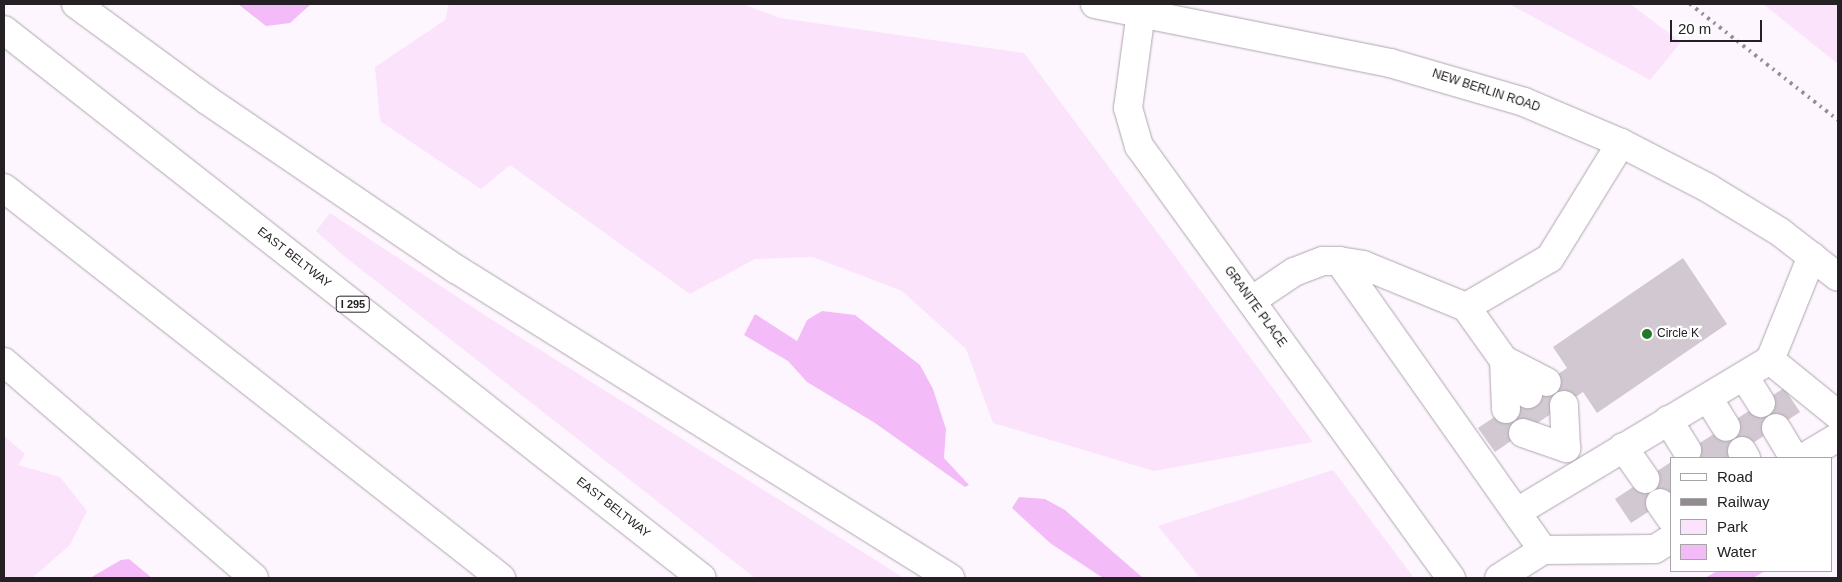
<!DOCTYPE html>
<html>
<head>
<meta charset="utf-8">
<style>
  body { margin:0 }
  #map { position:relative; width:1842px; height:582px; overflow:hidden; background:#fef6fe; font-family:Arial,sans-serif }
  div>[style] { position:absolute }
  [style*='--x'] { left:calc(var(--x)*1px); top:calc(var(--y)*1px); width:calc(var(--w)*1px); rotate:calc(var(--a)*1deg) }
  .green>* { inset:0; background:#fae3fb }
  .water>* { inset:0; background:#f4bbf9 }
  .building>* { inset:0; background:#d1c8d1 }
  .minor-tunnel>* { height:28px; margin-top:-14px; transform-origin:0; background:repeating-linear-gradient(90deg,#d2cbd2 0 28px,transparent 0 42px) }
  .roads { filter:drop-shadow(0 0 1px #aea5ae) drop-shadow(0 0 1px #aea5ae) }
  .minor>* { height:28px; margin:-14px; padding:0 14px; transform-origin:14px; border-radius:14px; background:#fff }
  .highway>* { height:28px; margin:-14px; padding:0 14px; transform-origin:14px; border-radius:14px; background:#fff }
  .rail>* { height:4px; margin-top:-2px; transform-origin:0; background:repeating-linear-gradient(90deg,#928c92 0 2.5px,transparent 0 7.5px) }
  .dots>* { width:14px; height:14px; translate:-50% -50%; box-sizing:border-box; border:2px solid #fff; border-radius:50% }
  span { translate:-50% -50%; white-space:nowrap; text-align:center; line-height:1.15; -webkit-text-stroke:4.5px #fff; paint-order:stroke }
  .shield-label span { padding:1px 4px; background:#fff; border:1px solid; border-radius:4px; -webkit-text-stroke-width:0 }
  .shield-label { font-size:11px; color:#242024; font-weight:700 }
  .street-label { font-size:12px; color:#242024 }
  .poi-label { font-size:12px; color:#242024 }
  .left { translate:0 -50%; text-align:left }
  .frame { position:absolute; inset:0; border:5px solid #242024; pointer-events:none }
  .legend { position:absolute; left:1670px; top:457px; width:162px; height:115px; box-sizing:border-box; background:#fff; border:1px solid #a7a6a7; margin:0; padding:6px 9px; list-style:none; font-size:15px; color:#242024 }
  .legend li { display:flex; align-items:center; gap:10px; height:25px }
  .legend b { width:25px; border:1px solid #a7a6a7 }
  .scale { position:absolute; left:1670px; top:20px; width:92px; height:22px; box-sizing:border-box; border:2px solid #242024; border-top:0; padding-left:6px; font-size:15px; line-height:18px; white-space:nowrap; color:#242024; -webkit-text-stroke:4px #fff; paint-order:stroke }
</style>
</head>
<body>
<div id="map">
  <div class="green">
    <i style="clip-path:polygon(449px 4px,743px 4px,780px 18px,1024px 53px,1313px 442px,1154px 471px,993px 423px,966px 349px,902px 291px,813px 257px,755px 259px,690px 294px,510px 165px,481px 189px,380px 121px,375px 67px,445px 20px)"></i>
    <i style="clip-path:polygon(1509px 4px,1630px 4px,1681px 42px,1650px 80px)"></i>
    <i style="clip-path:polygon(1763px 4px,1838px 4px,1838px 64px)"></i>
    <i style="clip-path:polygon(330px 213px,486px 316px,904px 578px,755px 578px,344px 256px,316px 231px)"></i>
    <i style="clip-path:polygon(4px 436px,25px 454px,18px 465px,60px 477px,87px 511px,70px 545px,32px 578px,4px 578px)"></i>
    <i style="clip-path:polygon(1333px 470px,1414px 578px,1200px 578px,1158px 526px)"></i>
  </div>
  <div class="water">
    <i style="clip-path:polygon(238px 4px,311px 4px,290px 23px,266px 26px)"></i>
    <i style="clip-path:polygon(822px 311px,855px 315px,920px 365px,933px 389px,946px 429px,944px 458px,969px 485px,965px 487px,875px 423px,807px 382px,788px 361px,744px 335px,755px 314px,797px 341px,807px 320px)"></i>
    <i style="clip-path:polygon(1019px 497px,1045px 499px,1065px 510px,1143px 578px,1103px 578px,1050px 543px,1012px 508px)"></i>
    <i style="clip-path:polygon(129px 559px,152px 578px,90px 578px,121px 560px)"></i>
    <i style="clip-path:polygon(1717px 571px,1765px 571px,1753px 578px,1705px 578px)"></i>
  </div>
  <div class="building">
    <i style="clip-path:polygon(1683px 258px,1727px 324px,1597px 413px,1583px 392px,1495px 452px,1478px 428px,1567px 368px,1553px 347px)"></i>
    <i style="clip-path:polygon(1784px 388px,1800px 412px,1730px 458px,1677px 458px)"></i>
    <i style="clip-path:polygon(1671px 462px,1671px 497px,1631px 523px,1615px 499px)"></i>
  </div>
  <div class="minor-tunnel">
    <i style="--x:1528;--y:394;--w:29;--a:55"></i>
  </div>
  <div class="roads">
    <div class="minor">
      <i style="--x:1095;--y:4;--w:301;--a:11.3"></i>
      <i style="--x:1390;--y:63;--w:140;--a:16.2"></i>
      <i style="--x:1524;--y:102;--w:105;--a:22.9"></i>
      <i style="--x:1621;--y:143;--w:98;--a:27.3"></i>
      <i style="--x:1708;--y:188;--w:84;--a:31.4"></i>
      <i style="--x:1780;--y:232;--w:73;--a:37.8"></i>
      <i style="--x:1141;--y:12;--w:97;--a:97.7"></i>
      <i style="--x:1128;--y:108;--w:40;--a:74"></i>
      <i style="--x:1139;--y:146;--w:533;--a:54.16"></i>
      <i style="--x:1339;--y:261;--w:354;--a:54.8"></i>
      <i style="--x:1543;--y:550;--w:52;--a:147.5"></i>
      <i style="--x:1251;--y:301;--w:52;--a:-34"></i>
      <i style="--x:1294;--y:272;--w:31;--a:-21"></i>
      <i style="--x:1323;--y:261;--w:16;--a:0"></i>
      <i style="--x:1339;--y:261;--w:24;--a:9"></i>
      <i style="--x:1363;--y:265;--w:111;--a:22.2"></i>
      <i style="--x:1466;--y:307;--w:97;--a:-30.3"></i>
      <i style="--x:1550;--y:258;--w:135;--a:-58.3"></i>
      <i style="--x:1466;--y:307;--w:107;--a:54.5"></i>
      <i style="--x:1770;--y:360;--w:87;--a:39"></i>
      <i style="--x:1744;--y:376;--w:32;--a:58"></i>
      <i style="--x:1708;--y:398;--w:34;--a:58"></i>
      <i style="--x:1506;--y:409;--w:49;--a:-92.3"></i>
      <i style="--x:1504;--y:360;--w:48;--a:27.1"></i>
      <i style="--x:1668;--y:420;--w:36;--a:58"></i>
      <i style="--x:1776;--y:428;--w:35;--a:59"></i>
      <i style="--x:1523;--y:433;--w:46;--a:19.2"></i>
      <i style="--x:1566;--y:448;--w:43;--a:-92.7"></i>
      <i style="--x:1623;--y:447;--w:39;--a:55"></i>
      <i style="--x:1742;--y:451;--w:8;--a:60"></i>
      <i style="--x:1803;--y:458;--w:41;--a:-31"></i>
      <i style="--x:1660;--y:503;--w:19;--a:55"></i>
      <i style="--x:1517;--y:512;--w:295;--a:-31"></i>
      <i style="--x:1770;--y:360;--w:112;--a:-68"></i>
      <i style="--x:1543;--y:550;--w:112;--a:-0.5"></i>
      <i style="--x:1655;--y:549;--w:19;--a:-32"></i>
    </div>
    <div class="highway">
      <i style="--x:76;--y:4;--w:162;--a:36.2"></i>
      <i style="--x:207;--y:100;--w:301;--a:34.2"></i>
      <i style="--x:456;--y:269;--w:583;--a:32.03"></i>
      <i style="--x:4;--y:30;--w:887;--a:38.14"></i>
      <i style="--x:4;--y:188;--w:632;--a:38.12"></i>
      <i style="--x:4;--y:362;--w:330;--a:40.8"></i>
    </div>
  </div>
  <div class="rail">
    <i style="--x:1690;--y:4;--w:188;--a:38.1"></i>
  </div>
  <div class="dots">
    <i style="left:1647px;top:334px;background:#227a28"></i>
  </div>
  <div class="shield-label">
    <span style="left:353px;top:304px">I 295</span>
  </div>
  <div class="street-label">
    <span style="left:1486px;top:91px;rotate:18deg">NEW BERLIN ROAD</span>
    <span style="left:294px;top:258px;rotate:38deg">EAST BELTWAY</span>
    <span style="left:1255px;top:307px;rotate:54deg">GRANITE PLACE</span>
    <span style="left:613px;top:508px;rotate:38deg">EAST BELTWAY</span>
  </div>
  <div class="poi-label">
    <span class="left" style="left:1657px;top:334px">Circle K</span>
  </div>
  <div class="frame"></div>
  <ul class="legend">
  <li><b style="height:6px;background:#fff"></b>Road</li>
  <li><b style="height:6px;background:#928c92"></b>Railway</li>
  <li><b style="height:14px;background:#fae3fb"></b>Park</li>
  <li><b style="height:14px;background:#f4bbf9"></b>Water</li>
  </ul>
  <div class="scale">20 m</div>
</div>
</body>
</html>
